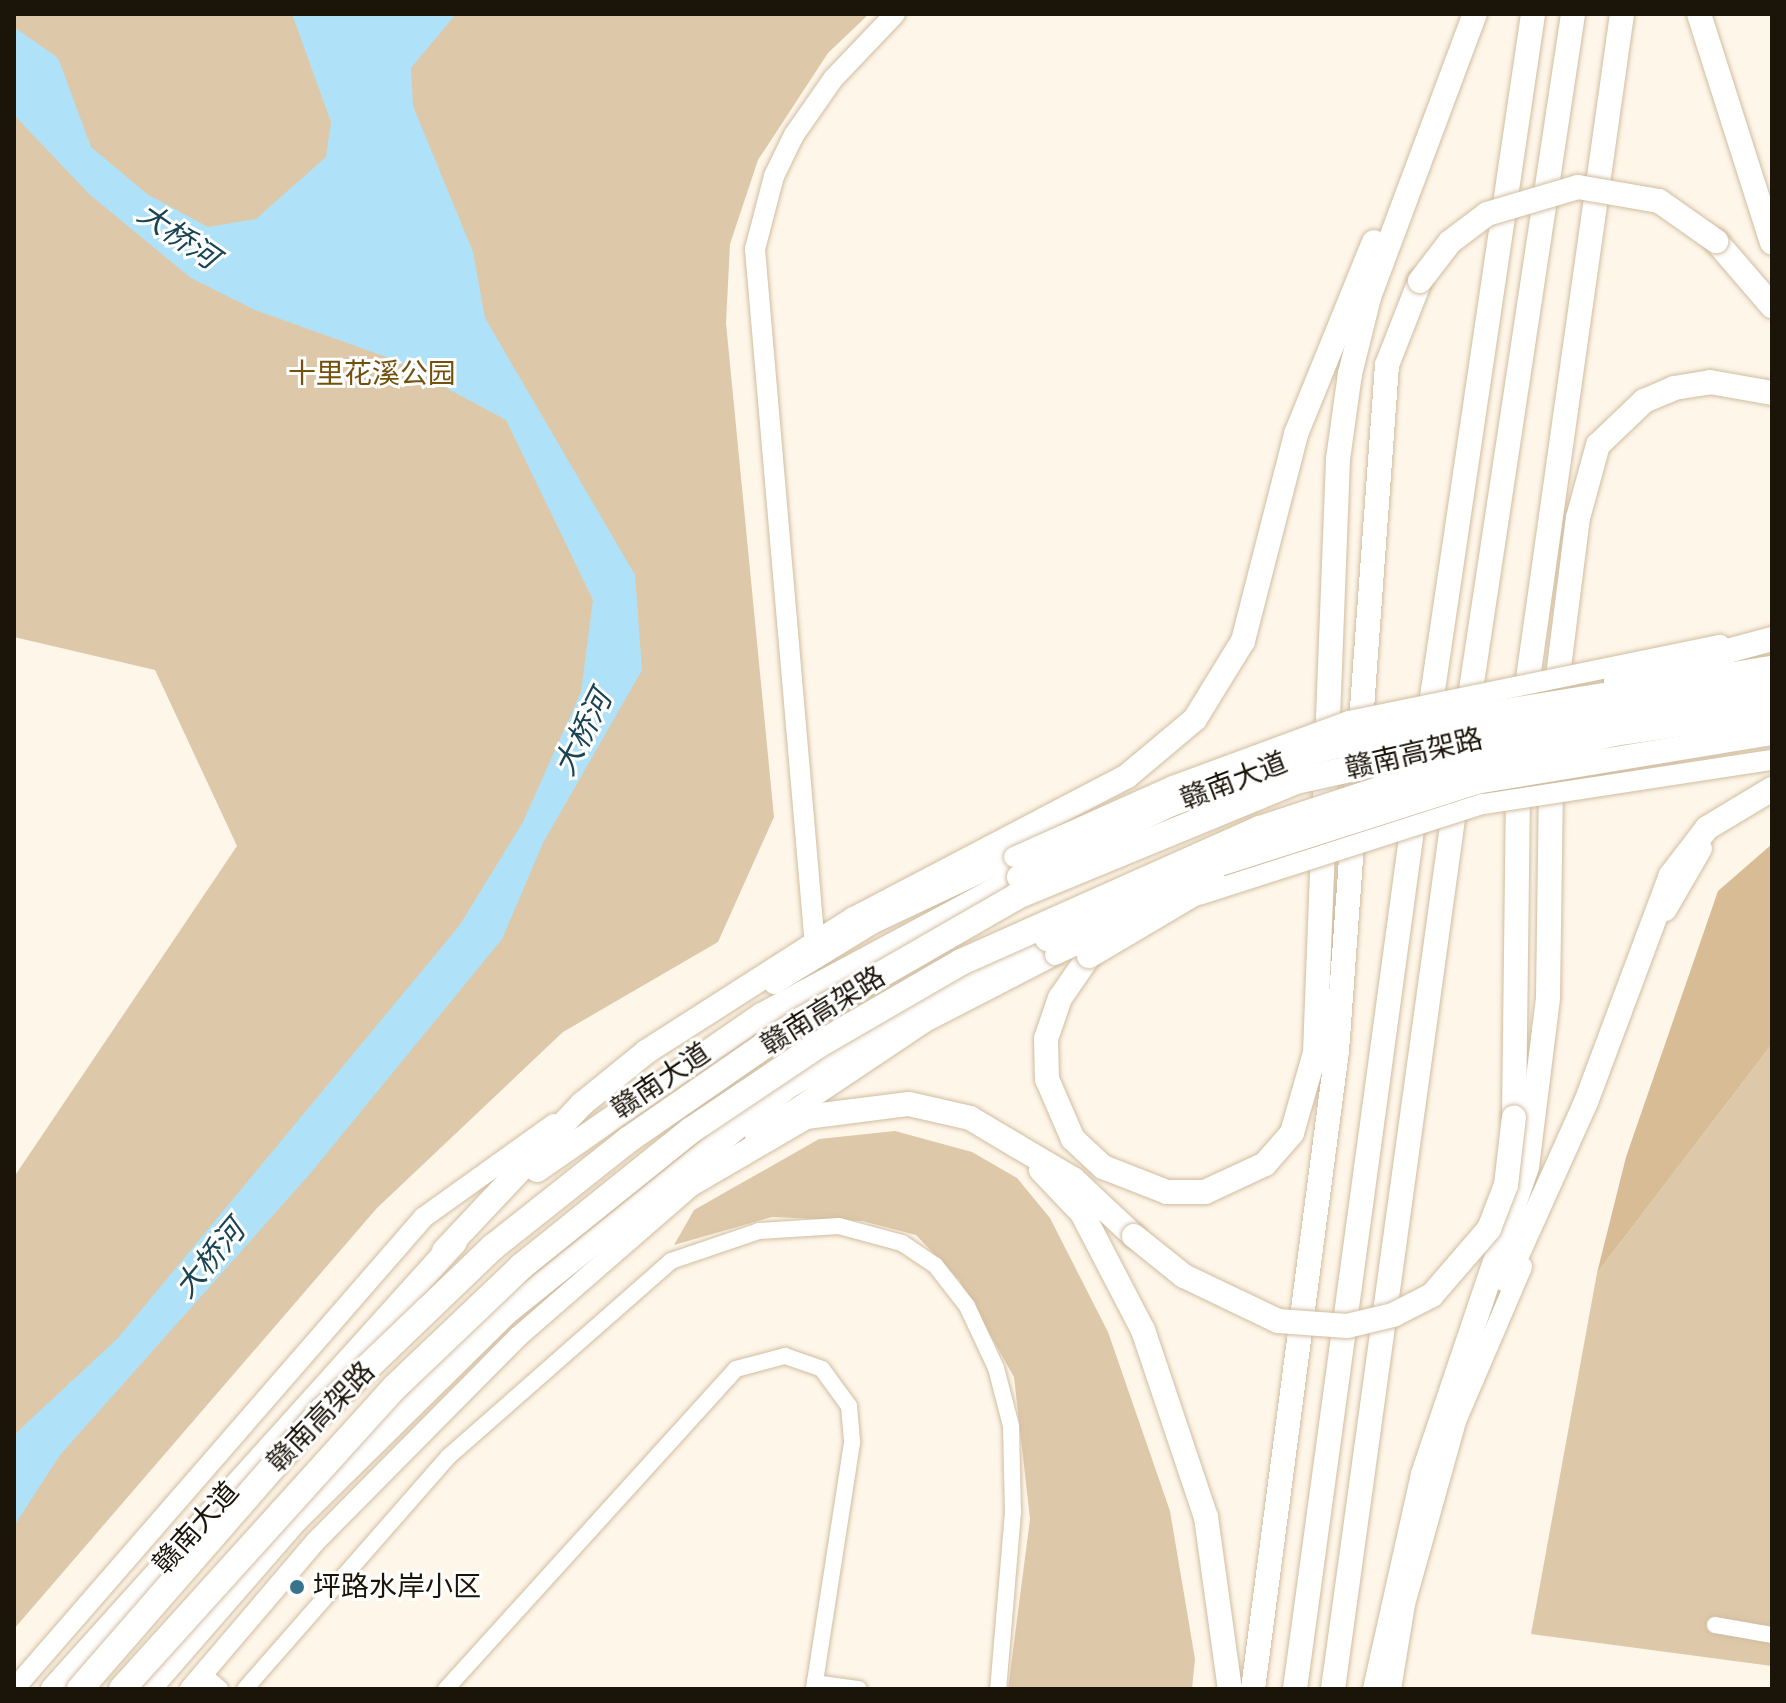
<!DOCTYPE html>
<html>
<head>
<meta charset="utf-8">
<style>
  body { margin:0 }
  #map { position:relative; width:1786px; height:1703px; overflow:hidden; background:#fef6e9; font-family:Jost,"Noto Sans SC",sans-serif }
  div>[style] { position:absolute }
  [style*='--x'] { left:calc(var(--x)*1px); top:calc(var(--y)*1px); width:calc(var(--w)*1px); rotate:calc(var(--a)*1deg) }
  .green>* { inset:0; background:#ddc8a9 }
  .forest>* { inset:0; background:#d7bc95 }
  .water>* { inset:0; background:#afe2f8 }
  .roads { filter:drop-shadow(0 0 2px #d1bda0) drop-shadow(0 0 2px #d1bda0) }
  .minor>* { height:16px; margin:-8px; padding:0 8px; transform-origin:8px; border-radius:8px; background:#fff }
  .tertiary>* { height:20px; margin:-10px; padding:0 10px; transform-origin:10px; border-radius:10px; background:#fff }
  .primary>* { height:24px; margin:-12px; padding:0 12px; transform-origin:12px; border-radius:12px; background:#fff }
  .bridges { filter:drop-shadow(0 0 2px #d1bda0) drop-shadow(0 0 2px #d1bda0) }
  .tertiary-bridge>* { height:20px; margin:-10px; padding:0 10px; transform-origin:10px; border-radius:10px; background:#fff }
  .primary-bridge>* { height:24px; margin:-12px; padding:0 12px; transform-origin:12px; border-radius:12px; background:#fff }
  .trunk-bridge>* { height:26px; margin:-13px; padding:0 13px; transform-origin:13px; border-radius:13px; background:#fff }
  .dots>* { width:22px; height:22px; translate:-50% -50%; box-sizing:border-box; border:4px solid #fff; border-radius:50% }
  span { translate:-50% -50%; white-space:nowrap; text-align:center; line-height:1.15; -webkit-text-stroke:6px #fff; paint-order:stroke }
  .park-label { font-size:28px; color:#74500d }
  .street-label { font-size:28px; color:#1b1409 }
  .poi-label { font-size:28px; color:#1b1409 }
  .left { translate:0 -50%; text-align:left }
  .water-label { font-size:30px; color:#194454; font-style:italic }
  .frame { position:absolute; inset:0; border:16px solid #1b1409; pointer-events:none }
</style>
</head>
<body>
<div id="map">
  <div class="green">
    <i style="clip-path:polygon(14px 14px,869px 14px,828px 53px,758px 160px,730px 244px,726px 323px,774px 817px,718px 942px,563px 1032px,377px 1208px,14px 1629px,14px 1177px,237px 846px,155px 670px,14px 637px)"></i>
    <i style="clip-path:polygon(1772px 1044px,1772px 1666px,1531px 1634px,1597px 1273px)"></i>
    <i style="clip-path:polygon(895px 1131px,972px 1152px,1017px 1178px,1050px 1218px,1108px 1332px,1170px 1511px,1195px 1659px,1192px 1689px,1008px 1689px,1030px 1519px,1014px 1377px,959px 1280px,916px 1235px,862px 1221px,772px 1217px,674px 1245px,694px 1210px,819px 1139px)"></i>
  </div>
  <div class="forest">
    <i style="clip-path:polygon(1772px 844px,1772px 1044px,1597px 1273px,1626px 1157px,1718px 891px)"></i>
  </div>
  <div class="water">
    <i style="clip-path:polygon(292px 14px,456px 14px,411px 68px,413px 106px,473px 252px,485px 318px,635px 575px,642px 670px,543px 843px,502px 939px,309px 1175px,60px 1455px,14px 1526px,16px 1433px,118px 1338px,459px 926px,523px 822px,581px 692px,593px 600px,506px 420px,392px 359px,255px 310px,191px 278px,90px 195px,14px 115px,14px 27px,58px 58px,91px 147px,147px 194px,208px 227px,256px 219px,326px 157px,331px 122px)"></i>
  </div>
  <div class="roads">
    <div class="minor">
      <i style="--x:1715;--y:1625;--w:58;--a:10"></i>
      <i style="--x:203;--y:1674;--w:23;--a:41"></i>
      <i style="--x:815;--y:1683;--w:44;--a:7.8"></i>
      <i style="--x:245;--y:1689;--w:308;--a:-48.8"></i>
      <i style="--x:448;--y:1457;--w:297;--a:-41.3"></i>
      <i style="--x:671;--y:1261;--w:93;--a:-18.8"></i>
      <i style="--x:759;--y:1231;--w:80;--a:-3.6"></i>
      <i style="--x:839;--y:1226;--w:65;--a:15.1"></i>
      <i style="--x:902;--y:1243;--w:40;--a:34"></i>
      <i style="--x:935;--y:1265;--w:52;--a:52"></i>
      <i style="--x:967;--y:1306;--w:68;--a:64.9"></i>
      <i style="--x:996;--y:1368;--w:60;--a:75.5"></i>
      <i style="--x:1011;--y:1426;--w:86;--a:88.7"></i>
      <i style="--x:1013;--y:1512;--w:178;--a:94.8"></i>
      <i style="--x:446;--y:1689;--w:432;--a:-47.8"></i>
      <i style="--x:736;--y:1369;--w:51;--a:-14.9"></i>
      <i style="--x:785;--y:1356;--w:39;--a:19"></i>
      <i style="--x:822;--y:1369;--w:46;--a:53.9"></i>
      <i style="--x:849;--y:1406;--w:37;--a:85"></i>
      <i style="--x:852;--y:1443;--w:249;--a:98.8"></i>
    </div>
    <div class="tertiary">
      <i style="--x:1666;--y:911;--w:72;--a:-59.9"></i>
      <i style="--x:816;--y:958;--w:712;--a:-94.92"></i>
      <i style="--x:755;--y:249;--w:75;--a:-75.4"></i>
      <i style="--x:774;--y:176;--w:46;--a:-64"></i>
      <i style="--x:794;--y:135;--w:68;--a:-55.1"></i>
      <i style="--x:833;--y:79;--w:90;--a:-46.4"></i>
      <i style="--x:774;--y:984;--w:117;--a:-31.4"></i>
      <i style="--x:874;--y:923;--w:155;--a:-25.2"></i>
      <i style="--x:755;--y:1136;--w:205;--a:-33.8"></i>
      <i style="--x:925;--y:1022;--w:146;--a:-27.3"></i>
      <i style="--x:14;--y:1689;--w:625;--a:-49.02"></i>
      <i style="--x:424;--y:1217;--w:160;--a:-35.6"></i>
      <i style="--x:190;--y:1689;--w:193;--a:-49.6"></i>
      <i style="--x:315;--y:1542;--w:290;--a:-45.3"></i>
      <i style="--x:519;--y:1336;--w:233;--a:-41"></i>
      <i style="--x:1391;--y:1689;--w:86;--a:-80.6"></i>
      <i style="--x:1405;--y:1604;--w:190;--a:-74.4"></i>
      <i style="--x:1456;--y:1421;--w:168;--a:-66.8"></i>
    </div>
    <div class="primary">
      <i style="--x:1699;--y:14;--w:240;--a:72.3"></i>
      <i style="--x:1716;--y:241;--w:86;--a:49.3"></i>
      <i style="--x:1524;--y:707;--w:700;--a:-81.95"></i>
      <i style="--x:1467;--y:716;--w:710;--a:-81.41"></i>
      <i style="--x:1552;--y:723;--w:207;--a:-82.8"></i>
      <i style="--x:1578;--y:518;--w:76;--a:-74.7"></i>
      <i style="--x:1598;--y:445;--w:64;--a:-43.7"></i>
      <i style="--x:1644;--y:401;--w:33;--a:-23"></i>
      <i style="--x:1674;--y:388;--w:36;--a:-9"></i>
      <i style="--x:1710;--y:382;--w:63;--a:10.1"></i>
      <i style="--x:1421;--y:771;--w:765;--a:-81.58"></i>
      <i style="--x:1089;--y:956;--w:51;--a:124.6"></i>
      <i style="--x:1060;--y:998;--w:43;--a:108.9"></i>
      <i style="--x:1046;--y:1039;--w:40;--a:88.6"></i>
      <i style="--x:1047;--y:1079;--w:65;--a:66.6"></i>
      <i style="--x:1073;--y:1139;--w:41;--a:43"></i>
      <i style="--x:1103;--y:1167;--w:69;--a:21.3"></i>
      <i style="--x:1167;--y:1192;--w:38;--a:0"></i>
      <i style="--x:1205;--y:1192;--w:66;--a:-25"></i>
      <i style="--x:1265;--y:1164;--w:41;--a:-48.9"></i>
      <i style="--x:1292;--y:1133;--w:83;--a:-74"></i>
      <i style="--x:1315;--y:1053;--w:594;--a:-87.78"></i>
      <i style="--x:1338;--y:459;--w:86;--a:-82"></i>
      <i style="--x:1350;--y:374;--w:79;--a:-76.1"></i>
      <i style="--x:1369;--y:297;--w:302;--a:-69.5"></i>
      <i style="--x:1514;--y:1117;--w:341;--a:-89.3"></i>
      <i style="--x:537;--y:1170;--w:273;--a:-34.6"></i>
      <i style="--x:762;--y:1015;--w:292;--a:-28.2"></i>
      <i style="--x:1041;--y:1170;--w:59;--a:46.4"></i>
      <i style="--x:1082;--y:1213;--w:132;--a:62.5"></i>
      <i style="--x:1143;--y:1330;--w:197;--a:71.4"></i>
      <i style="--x:1206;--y:1517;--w:174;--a:82.1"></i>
      <i style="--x:681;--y:1190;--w:145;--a:-30.3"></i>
      <i style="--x:806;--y:1117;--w:104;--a:-7.2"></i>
      <i style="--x:909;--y:1104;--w:63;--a:12.9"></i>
      <i style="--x:970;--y:1118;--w:55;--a:30.8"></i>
      <i style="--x:1017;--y:1146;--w:65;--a:30.5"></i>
      <i style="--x:1073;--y:1179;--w:83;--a:43.1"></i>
      <i style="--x:444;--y:1251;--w:202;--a:-46.8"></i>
      <i style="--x:582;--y:1104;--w:82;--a:-39.1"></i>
      <i style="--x:646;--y:1052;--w:247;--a:-32.6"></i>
      <i style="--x:854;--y:919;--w:307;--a:-27.6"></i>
      <i style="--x:1126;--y:777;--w:90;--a:-40"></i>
      <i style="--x:1195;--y:719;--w:92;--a:-58.4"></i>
      <i style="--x:1243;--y:641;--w:214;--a:-75.6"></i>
      <i style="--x:1296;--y:434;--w:207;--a:-67.9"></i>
      <i style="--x:1506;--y:1280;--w:195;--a:-65.8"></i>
      <i style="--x:1586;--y:1102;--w:242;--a:-69.5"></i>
      <i style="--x:1671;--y:875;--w:59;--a:-52.5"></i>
      <i style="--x:1707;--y:828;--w:76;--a:-31"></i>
      <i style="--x:53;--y:1689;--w:601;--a:-48.03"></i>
      <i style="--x:149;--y:1689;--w:224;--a:-49"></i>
      <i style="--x:296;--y:1520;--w:295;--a:-44.6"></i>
      <i style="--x:506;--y:1313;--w:361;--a:-38.8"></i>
      <i style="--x:787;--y:1087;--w:299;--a:-29.6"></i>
      <i style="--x:1253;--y:1689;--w:644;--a:-82.5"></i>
      <i style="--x:1337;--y:1051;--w:688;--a:-85.83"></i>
      <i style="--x:1387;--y:365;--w:90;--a:-68.6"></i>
      <i style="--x:1295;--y:1689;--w:889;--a:-82.24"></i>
      <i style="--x:1333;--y:1689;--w:930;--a:-82.15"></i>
      <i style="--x:1375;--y:1689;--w:220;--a:-77.4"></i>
      <i style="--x:1423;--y:1474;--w:324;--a:-71.3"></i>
      <i style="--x:1527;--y:1167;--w:170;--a:-82.9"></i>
      <i style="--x:1548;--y:998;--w:226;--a:-89.2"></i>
    </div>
  </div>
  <div class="bridges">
    <div class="tertiary-bridge">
      <i style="--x:1014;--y:857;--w:174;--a:-24.1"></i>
      <i style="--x:1173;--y:786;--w:188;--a:-20.3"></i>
      <i style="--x:1349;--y:721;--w:379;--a:-11.6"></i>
      <i style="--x:1199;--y:895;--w:298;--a:-17.8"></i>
      <i style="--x:1483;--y:804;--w:292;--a:-8.7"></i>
      <i style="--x:1055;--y:955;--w:96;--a:-25.2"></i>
    </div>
    <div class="primary-bridge">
      <i style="--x:1420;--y:281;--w:49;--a:-52.4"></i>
      <i style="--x:1450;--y:242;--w:46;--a:-37.1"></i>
      <i style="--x:1487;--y:214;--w:95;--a:-16.5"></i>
      <i style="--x:1578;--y:187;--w:82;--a:9.8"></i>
      <i style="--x:1659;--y:201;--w:70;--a:35.1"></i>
      <i style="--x:1616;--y:681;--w:162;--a:-15.1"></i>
      <i style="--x:1019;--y:877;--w:166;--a:-25.6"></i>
      <i style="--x:1169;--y:805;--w:148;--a:-20.5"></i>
      <i style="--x:1308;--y:753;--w:139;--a:-13.3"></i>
      <i style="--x:1443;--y:721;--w:333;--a:-9.2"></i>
      <i style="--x:1047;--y:939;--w:175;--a:-23.9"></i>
      <i style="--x:1207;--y:868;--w:282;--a:-17.7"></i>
      <i style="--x:1476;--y:782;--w:300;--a:-9.4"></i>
      <i style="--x:1089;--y:956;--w:145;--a:-30.6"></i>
      <i style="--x:1134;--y:1236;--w:64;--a:38.7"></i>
      <i style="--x:1184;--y:1276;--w:104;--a:25.6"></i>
      <i style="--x:1278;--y:1321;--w:69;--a:4.1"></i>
      <i style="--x:1347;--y:1326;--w:47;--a:-13.4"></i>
      <i style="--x:1393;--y:1315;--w:44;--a:-27.1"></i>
      <i style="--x:1432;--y:1295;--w:87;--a:-49.2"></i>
      <i style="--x:1489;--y:1229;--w:47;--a:-68.9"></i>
      <i style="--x:1506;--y:1185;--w:68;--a:-83.3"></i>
    </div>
    <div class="trunk-bridge">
      <i style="--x:80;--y:1689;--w:369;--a:-49"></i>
      <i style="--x:322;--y:1411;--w:237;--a:-43.8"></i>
      <i style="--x:493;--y:1247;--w:172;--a:-38.4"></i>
      <i style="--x:628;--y:1140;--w:209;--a:-34.7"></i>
      <i style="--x:800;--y:1021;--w:250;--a:-29.9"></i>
      <i style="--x:1017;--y:896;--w:302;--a:-22.4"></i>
      <i style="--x:1296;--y:781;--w:295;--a:-12.5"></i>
      <i style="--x:1584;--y:717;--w:190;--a:-7.9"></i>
      <i style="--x:122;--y:1689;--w:407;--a:-47.9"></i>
      <i style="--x:395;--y:1387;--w:175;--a:-43.6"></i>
      <i style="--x:522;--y:1266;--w:216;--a:-38.8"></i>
      <i style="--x:690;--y:1131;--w:154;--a:-33.9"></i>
      <i style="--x:818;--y:1045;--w:165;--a:-30.1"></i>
      <i style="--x:961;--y:962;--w:327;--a:-24"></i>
      <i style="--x:1260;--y:829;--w:132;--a:-18.2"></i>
      <i style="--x:1385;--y:788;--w:236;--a:-13.5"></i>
      <i style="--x:1614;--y:733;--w:160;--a:-8.3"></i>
    </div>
  </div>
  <div class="dots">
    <i style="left:297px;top:1587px;background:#37748b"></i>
  </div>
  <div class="park-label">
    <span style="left:372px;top:374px">十里花溪公园</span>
  </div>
  <div class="street-label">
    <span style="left:1414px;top:754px;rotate:-13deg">赣南高架路</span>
    <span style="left:1234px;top:781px;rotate:-21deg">赣南大道</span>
    <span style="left:823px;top:1011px;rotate:-32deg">赣南高架路</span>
    <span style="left:661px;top:1081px;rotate:-34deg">赣南大道</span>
    <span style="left:321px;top:1417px;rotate:-46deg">赣南高架路</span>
    <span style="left:196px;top:1528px;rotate:-48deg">赣南大道</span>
  </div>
  <div class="poi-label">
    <span class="left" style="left:313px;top:1587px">坪路水岸小区</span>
  </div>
  <div class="water-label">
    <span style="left:178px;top:236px;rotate:35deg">大桥河</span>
    <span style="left:583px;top:733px;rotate:-63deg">大桥河</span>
    <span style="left:210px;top:1259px;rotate:-50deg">大桥河</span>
  </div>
  <div class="frame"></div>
</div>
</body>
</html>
